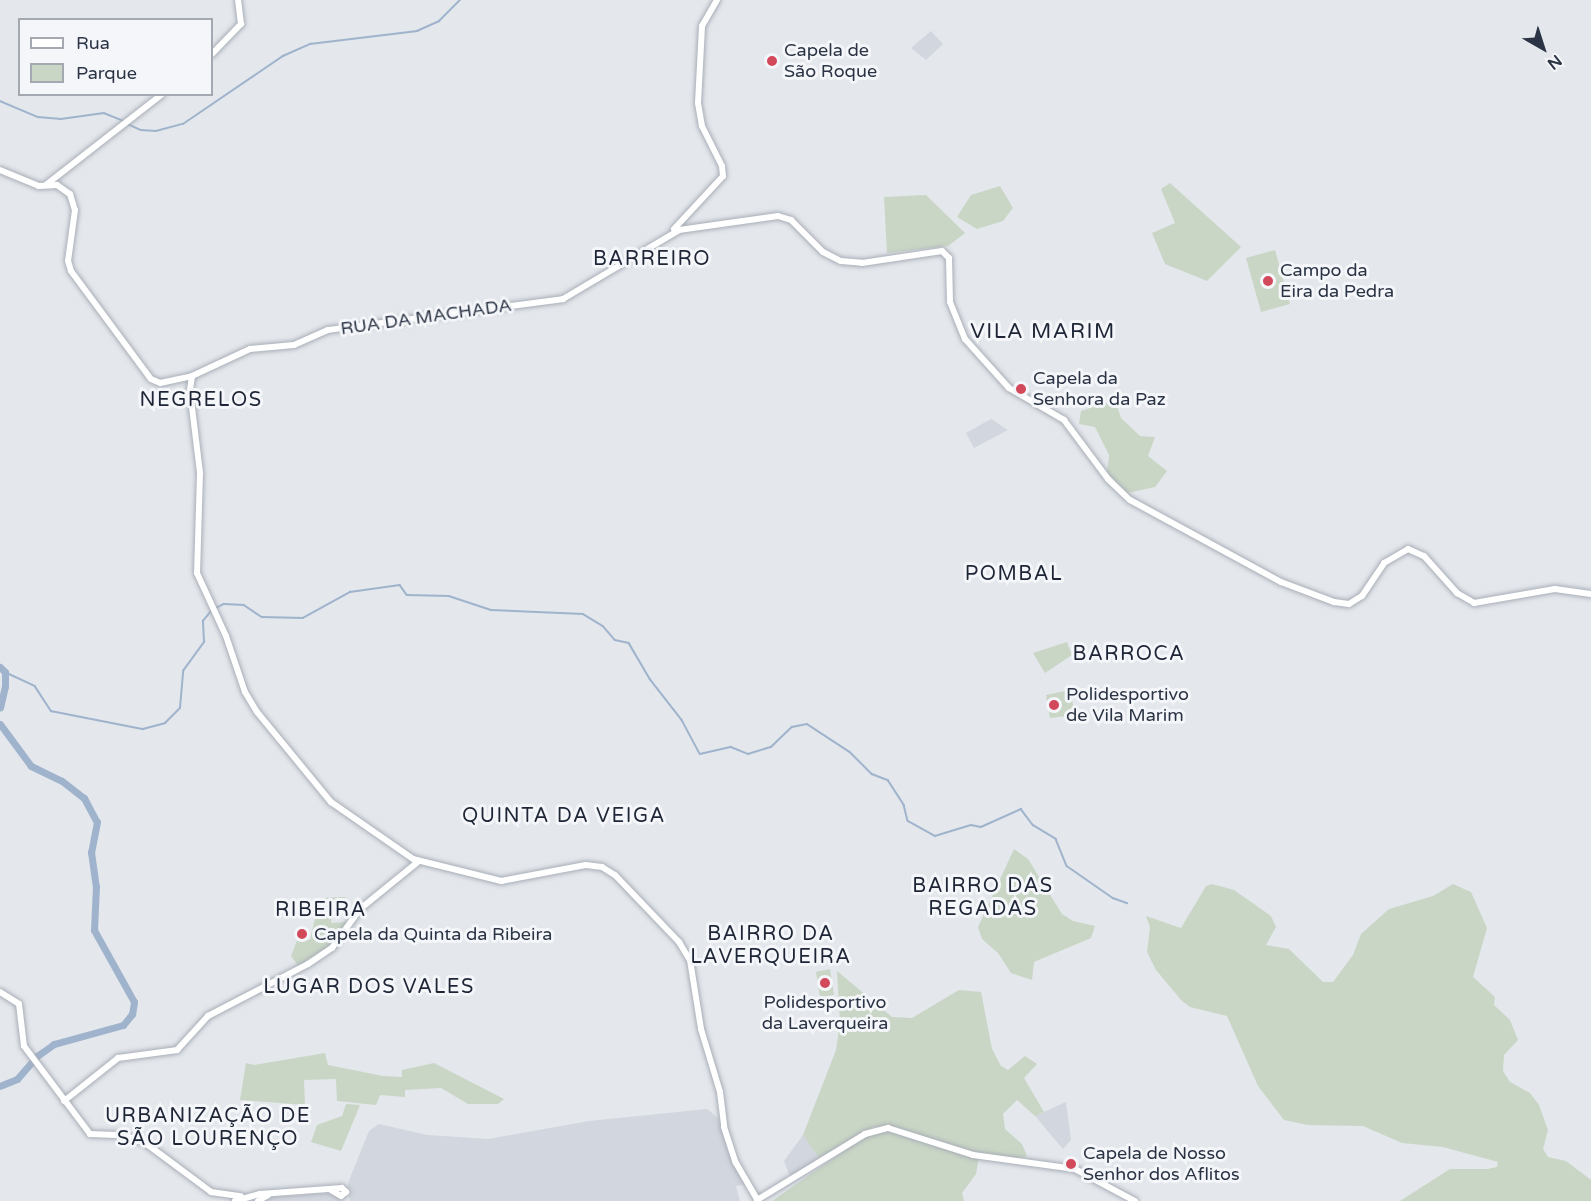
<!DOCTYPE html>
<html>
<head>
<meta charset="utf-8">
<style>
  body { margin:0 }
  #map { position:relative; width:1591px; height:1201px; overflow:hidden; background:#e4e7ec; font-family:"Varela Round",sans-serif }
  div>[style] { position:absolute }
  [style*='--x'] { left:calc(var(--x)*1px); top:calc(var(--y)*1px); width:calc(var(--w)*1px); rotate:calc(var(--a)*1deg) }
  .built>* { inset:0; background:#d2d6de }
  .green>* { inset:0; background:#c9d6c5 }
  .stream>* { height:1.5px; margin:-0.75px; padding:0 0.75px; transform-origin:0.75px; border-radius:0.75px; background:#9fb4cc }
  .river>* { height:7px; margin:-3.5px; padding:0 3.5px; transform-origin:3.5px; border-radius:3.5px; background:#9fb4cc }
  .roads { filter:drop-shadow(0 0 2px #a9aeb7) drop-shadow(0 0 2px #a9aeb7) }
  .secondary>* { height:6px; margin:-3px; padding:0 3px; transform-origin:3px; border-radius:3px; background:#fff }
  .dots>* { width:16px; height:16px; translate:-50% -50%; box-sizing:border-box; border:3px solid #f4f6f9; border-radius:50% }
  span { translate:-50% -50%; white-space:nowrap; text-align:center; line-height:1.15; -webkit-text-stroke:6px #f4f6f9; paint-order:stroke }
  .poi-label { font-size:18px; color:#2b3445 }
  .left { translate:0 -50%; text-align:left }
  .street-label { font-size:18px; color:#2b3445 }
  .neighbourhood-label { font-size:20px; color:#1d2536; letter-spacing:1.5px }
  .quarter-label { font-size:21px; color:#1d2536; letter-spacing:1.5px }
  .legend { position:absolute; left:18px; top:18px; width:195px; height:78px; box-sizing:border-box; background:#f4f6f9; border:2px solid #a4a8b1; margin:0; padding:8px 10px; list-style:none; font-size:18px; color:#2b3445 }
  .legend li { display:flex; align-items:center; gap:12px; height:30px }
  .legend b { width:30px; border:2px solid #a4a8b1 }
  .north { position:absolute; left:1513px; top:18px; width:60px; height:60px; -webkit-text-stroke:4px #f4f6f9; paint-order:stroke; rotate:141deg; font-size:16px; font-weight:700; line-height:24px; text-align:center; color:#2b3445 }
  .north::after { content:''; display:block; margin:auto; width:21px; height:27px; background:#2b3445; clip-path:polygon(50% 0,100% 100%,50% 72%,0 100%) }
</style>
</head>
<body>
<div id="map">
  <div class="built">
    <i style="clip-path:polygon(931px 31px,943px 44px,926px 60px,911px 48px)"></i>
    <i style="clip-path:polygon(991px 419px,1008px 430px,974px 448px,966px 433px)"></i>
    <i style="clip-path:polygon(1066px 1102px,1071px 1140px,1063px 1149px,1035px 1116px)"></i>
    <i style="clip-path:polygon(707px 1109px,718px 1118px,747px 1184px,736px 1186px,740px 1201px,350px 1201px,348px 1183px,369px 1131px,379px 1124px,427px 1135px,488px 1139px,589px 1121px)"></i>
    <i style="clip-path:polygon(803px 1135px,819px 1158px,791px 1179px,784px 1161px)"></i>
    <i style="clip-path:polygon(333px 1193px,345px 1201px,264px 1201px,272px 1197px)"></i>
  </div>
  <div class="green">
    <i style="clip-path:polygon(1170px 183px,1241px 247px,1207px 281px,1165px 264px,1152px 233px,1175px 223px,1161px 189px)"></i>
    <i style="clip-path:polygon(1000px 186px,1013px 208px,1003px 221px,977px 229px,957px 217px,971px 195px)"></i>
    <i style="clip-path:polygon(926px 195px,965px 233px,948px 246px,887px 253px,884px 197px)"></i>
    <i style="clip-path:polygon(1275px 250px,1290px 304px,1261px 312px,1246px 258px)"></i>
    <i style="clip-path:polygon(1115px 400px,1121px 418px,1140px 436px,1155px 437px,1148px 456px,1167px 471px,1155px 487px,1127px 493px,1107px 473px,1109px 455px,1095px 427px,1079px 424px,1081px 411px)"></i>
    <i style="clip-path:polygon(1067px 642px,1072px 655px,1045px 673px,1033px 653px)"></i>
    <i style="clip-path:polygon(1070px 690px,1075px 715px,1050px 718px,1046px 695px)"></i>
    <i style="clip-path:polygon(1014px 849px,1028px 859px,1062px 914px,1073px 921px,1095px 926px,1091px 938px,1034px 962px,1032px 980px,1011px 973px,998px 953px,982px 939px,978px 927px)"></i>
    <i style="clip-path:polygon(1212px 884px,1234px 890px,1271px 916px,1276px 927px,1266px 945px,1289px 949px,1323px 982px,1333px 982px,1353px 955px,1361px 934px,1389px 909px,1433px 896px,1453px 884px,1471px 892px,1487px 928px,1473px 977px,1495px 997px,1494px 1005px,1510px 1020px,1518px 1040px,1504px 1055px,1503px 1071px,1510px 1082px,1530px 1093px,1539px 1105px,1548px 1130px,1543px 1149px,1548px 1157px,1566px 1161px,1591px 1180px,1591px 1201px,1400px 1201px,1450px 1169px,1488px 1169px,1497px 1167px,1498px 1162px,1443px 1147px,1402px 1143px,1363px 1126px,1308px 1125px,1284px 1120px,1258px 1086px,1227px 1016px,1190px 1007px,1181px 1000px,1156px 970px,1147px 952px,1150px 927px,1146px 916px,1181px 928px,1206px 886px)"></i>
    <i style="clip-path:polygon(346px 897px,332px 912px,331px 923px,347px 922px,329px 947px,299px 967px,291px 956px,298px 938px,310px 940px,320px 898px)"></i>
    <i style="clip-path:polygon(830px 969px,834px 995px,820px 997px,816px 972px)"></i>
    <i style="clip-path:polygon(837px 971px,892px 1017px,912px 1018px,959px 990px,981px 992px,992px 1049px,1001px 1066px,1008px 1070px,1025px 1056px,1037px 1064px,1024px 1078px,1044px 1112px,1035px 1116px,1017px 1100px,1003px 1114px,1005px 1129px,1022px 1144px,1027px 1156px,1015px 1159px,971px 1151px,888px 1126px,873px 1127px,819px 1158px,803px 1135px,836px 1050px,840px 1023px)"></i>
    <i style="clip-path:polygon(325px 1053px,328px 1065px,383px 1076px,402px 1077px,402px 1070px,434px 1063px,504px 1099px,498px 1104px,468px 1104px,441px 1088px,405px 1090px,405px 1097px,380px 1095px,376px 1105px,337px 1101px,336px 1079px,304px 1080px,305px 1105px,240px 1100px,246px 1063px,254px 1065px)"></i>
    <i style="clip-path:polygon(346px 1104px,360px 1105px,341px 1151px,311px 1142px,317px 1125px,342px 1116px)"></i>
    <i style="clip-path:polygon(880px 1131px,894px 1131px,979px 1157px,976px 1174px,962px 1193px,964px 1201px,772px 1201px,864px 1137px)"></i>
  </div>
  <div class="stream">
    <i style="--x:0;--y:101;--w:41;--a:22.8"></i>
    <i style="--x:38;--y:117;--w:23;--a:5"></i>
    <i style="--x:61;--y:119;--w:43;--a:-7.9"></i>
    <i style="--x:104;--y:113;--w:22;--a:22"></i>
    <i style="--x:128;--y:124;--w:14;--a:25"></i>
    <i style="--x:141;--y:130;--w:15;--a:4"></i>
    <i style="--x:156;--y:131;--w:28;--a:-15"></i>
    <i style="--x:183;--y:124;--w:121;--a:-34.2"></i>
    <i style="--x:283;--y:56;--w:30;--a:-24"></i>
    <i style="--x:310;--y:44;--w:108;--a:-6.9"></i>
    <i style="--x:417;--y:31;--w:24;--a:-24"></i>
    <i style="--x:439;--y:21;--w:30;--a:-45"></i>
    <i style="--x:216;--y:608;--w:9;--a:-27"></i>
    <i style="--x:224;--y:604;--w:20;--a:3"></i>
    <i style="--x:244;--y:605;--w:22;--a:34"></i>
    <i style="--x:262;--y:617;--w:41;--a:1.4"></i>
    <i style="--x:303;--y:618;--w:54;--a:-29"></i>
    <i style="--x:350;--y:592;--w:50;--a:-8"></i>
    <i style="--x:400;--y:585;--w:12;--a:55"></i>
    <i style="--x:407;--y:595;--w:42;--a:1.4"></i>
    <i style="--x:449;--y:596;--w:44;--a:18.4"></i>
    <i style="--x:491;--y:610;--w:92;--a:2.5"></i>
    <i style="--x:583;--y:614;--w:23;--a:31"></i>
    <i style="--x:603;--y:626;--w:18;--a:49"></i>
    <i style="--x:615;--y:640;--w:14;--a:12"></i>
    <i style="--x:629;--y:643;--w:42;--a:59.7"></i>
    <i style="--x:650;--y:679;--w:52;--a:52"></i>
    <i style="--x:682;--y:720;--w:38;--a:62"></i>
    <i style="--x:700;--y:754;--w:32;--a:-13"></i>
    <i style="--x:731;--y:747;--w:18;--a:22"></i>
    <i style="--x:748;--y:754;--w:24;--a:-17"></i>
    <i style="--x:771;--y:747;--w:29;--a:-44"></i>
    <i style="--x:792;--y:727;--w:15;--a:-11"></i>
    <i style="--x:807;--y:724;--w:51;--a:33.1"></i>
    <i style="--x:850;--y:752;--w:31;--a:45"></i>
    <i style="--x:872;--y:774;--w:17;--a:21"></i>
    <i style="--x:888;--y:780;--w:30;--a:57"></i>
    <i style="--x:904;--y:805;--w:16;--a:76"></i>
    <i style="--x:908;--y:821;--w:31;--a:29"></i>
    <i style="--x:935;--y:836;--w:38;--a:-17"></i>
    <i style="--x:971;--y:825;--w:10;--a:11"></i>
    <i style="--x:981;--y:827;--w:44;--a:-24.2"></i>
    <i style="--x:1021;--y:809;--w:20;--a:53"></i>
    <i style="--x:1033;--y:825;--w:27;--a:31"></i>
    <i style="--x:1056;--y:839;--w:29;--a:68"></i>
    <i style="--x:1067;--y:866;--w:56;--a:34.8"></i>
    <i style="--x:1113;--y:898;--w:15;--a:20"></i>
    <i style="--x:5;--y:672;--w:33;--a:25"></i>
    <i style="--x:35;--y:686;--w:30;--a:57"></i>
    <i style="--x:51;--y:711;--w:94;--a:11.1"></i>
    <i style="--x:143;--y:729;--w:23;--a:-15"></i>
    <i style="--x:165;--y:723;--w:21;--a:-45"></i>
    <i style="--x:180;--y:708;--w:37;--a:-85"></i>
    <i style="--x:183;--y:671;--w:36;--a:-54"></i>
    <i style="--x:204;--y:642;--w:21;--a:-93"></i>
    <i style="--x:203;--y:621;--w:14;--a:-51"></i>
  </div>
  <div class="river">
    <i style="--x:0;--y:667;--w:7;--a:45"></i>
    <i style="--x:5;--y:672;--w:14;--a:90"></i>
    <i style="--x:5;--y:686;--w:22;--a:103"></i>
    <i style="--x:0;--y:724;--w:52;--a:53.6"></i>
    <i style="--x:31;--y:766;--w:34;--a:26"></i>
    <i style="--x:62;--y:781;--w:28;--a:38"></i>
    <i style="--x:84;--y:798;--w:27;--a:62"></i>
    <i style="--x:97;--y:822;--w:31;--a:101"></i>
    <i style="--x:91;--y:852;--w:34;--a:82"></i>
    <i style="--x:96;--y:886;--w:44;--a:92.6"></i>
    <i style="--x:94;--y:930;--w:82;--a:60.9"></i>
    <i style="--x:134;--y:1002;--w:12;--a:99"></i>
    <i style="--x:132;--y:1014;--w:14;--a:129"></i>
    <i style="--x:123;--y:1025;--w:72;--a:164.6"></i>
    <i style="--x:54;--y:1044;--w:21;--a:145"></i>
    <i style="--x:37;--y:1056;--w:30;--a:131"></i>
    <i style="--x:17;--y:1079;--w:18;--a:158"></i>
  </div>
  <div class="roads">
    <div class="secondary">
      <i style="--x:212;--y:54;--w:42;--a:-46"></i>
      <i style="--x:241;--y:24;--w:24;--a:-97"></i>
      <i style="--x:0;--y:170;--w:42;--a:22.3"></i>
      <i style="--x:39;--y:186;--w:18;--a:-3"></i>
      <i style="--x:57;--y:185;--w:16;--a:35"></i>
      <i style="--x:70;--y:194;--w:17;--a:73"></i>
      <i style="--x:75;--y:210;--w:51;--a:97.8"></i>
      <i style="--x:68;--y:261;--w:10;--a:73"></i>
      <i style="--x:71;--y:271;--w:134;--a:53.5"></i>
      <i style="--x:151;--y:379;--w:10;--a:24"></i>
      <i style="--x:160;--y:383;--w:33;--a:-12"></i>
      <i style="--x:192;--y:376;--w:64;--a:-25"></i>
      <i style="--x:250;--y:349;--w:44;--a:-5.2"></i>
      <i style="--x:294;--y:345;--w:37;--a:-24"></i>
      <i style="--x:328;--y:330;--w:237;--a:-7.5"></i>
      <i style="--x:563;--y:299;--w:135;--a:-30.7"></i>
      <i style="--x:679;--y:230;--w:100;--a:-8"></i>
      <i style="--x:778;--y:216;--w:14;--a:17"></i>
      <i style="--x:791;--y:220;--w:45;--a:45"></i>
      <i style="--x:823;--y:252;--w:20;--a:27"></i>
      <i style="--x:841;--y:261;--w:21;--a:5"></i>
      <i style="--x:862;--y:263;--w:81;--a:-8.5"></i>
      <i style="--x:942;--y:251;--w:10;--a:45"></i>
      <i style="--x:949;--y:258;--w:44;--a:88.7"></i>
      <i style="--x:950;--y:302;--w:40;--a:68"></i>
      <i style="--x:965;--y:339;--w:66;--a:48.1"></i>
      <i style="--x:1009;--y:388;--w:64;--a:30.2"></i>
      <i style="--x:1064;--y:420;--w:74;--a:53.3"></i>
      <i style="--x:1108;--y:479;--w:30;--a:44"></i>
      <i style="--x:1130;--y:500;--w:172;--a:28.5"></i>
      <i style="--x:1281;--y:582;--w:57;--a:20.7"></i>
      <i style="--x:1334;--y:602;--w:15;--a:8"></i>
      <i style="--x:1349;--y:604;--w:15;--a:-32"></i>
      <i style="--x:1362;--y:596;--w:40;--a:-56"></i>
      <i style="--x:1384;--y:563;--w:28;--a:-30"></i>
      <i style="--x:1408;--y:549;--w:17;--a:24"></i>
      <i style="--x:1424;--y:556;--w:50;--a:48.3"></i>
      <i style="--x:1457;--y:593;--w:20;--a:30"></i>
      <i style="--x:1474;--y:603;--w:82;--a:-9.8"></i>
      <i style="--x:1555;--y:589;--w:36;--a:8"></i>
      <i style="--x:47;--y:184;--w:146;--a:-38"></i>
      <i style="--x:674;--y:229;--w:72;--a:-47.2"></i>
      <i style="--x:723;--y:176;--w:10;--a:-96"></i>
      <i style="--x:722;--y:166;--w:45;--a:-116.6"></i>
      <i style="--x:702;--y:126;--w:23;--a:-100"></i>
      <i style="--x:698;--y:103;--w:77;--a:-87"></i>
      <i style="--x:702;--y:26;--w:30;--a:-60"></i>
      <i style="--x:192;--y:376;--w:15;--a:98"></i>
      <i style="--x:190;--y:391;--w:83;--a:83"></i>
      <i style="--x:200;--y:473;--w:100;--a:91.7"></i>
      <i style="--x:197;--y:573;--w:69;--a:65.3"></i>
      <i style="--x:226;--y:636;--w:59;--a:71.3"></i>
      <i style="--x:245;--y:692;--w:23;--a:59"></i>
      <i style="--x:257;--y:712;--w:117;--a:50.6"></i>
      <i style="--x:331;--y:802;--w:100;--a:34.8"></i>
      <i style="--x:413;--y:859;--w:91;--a:14"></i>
      <i style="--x:501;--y:881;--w:86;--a:-10.7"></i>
      <i style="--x:586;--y:865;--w:16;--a:7"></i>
      <i style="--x:602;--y:867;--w:15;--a:32"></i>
      <i style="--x:615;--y:875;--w:93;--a:46.3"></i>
      <i style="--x:679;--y:942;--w:21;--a:59"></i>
      <i style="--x:690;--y:960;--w:70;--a:80.9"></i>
      <i style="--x:701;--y:1029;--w:66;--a:73.2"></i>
      <i style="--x:720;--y:1092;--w:35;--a:83"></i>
      <i style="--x:724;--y:1127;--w:38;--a:72"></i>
      <i style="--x:736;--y:1163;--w:44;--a:59.9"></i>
      <i style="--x:0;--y:992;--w:22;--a:32"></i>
      <i style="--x:19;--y:1004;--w:42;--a:83.2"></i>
      <i style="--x:24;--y:1046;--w:110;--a:53.1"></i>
      <i style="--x:90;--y:1134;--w:33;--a:2"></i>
      <i style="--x:123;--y:1135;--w:22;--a:18"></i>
      <i style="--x:144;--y:1142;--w:84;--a:36.7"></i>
      <i style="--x:211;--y:1192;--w:30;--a:8"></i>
      <i style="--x:64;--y:1101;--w:69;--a:-38.5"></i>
      <i style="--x:118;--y:1058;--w:60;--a:-7.7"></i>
      <i style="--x:177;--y:1050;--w:46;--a:-47.6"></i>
      <i style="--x:208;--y:1016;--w:113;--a:-27.5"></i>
      <i style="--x:308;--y:964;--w:29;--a:-34"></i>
      <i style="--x:332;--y:948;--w:48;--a:-54.3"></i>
      <i style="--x:360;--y:909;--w:76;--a:-39.1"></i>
      <i style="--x:757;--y:1200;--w:127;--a:-31.4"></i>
      <i style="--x:865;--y:1134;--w:24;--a:-15"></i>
      <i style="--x:888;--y:1128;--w:89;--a:17.6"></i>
      <i style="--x:973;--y:1155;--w:103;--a:7.8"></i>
      <i style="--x:1075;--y:1169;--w:68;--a:28.1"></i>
      <i style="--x:235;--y:1201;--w:26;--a:-16"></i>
      <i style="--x:260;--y:1194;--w:82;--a:-4.2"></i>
      <i style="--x:342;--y:1188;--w:6;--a:45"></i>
      <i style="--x:346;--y:1192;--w:6;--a:141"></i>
      <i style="--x:341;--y:1196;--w:12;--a:-149"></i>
      <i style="--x:258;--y:1201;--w:12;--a:-31"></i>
    </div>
  </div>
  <div class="dots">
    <i style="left:772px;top:61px;background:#d1495b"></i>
    <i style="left:1268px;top:281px;background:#d1495b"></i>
    <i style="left:1021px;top:389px;background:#d1495b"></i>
    <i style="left:1054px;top:705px;background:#d1495b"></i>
    <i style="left:302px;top:934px;background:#d1495b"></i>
    <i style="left:825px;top:983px;background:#d1495b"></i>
    <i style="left:1071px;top:1164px;background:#d1495b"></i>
  </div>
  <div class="poi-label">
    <span class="left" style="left:784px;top:61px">Capela de<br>São Roque</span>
    <span class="left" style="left:1280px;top:281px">Campo da<br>Eira da Pedra</span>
    <span class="left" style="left:1033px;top:389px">Capela da<br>Senhora da Paz</span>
    <span class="left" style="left:1066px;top:705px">Polidesportivo<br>de Vila Marim</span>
    <span class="left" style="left:314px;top:934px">Capela da Quinta da Ribeira</span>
    <span style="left:825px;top:1013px">Polidesportivo<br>da Laverqueira</span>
    <span class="left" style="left:1083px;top:1164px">Capela de Nosso<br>Senhor dos Aflitos</span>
  </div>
  <div class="street-label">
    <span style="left:426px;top:317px;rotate:-8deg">RUA DA MACHADA</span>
  </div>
  <div class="neighbourhood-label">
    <span style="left:652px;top:259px">BARREIRO</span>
    <span style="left:201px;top:400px">NEGRELOS</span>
    <span style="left:1014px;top:574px">POMBAL</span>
    <span style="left:1129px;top:654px">BARROCA</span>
    <span style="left:564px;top:816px">QUINTA DA VEIGA</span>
    <span style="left:983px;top:898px">BAIRRO DAS<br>REGADAS</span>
    <span style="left:321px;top:910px">RIBEIRA</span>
    <span style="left:771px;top:946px">BAIRRO DA<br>LAVERQUEIRA</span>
    <span style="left:369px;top:987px">LUGAR DOS VALES</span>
    <span style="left:208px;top:1128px">URBANIZAÇÃO DE<br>SÃO LOURENÇO</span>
  </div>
  <div class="quarter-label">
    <span style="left:1043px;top:332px">VILA MARIM</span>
  </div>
  <ul class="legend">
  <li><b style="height:8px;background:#fff"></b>Rua</li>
  <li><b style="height:16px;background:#c9d6c5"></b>Parque</li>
  </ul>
  <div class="north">N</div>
</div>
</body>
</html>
